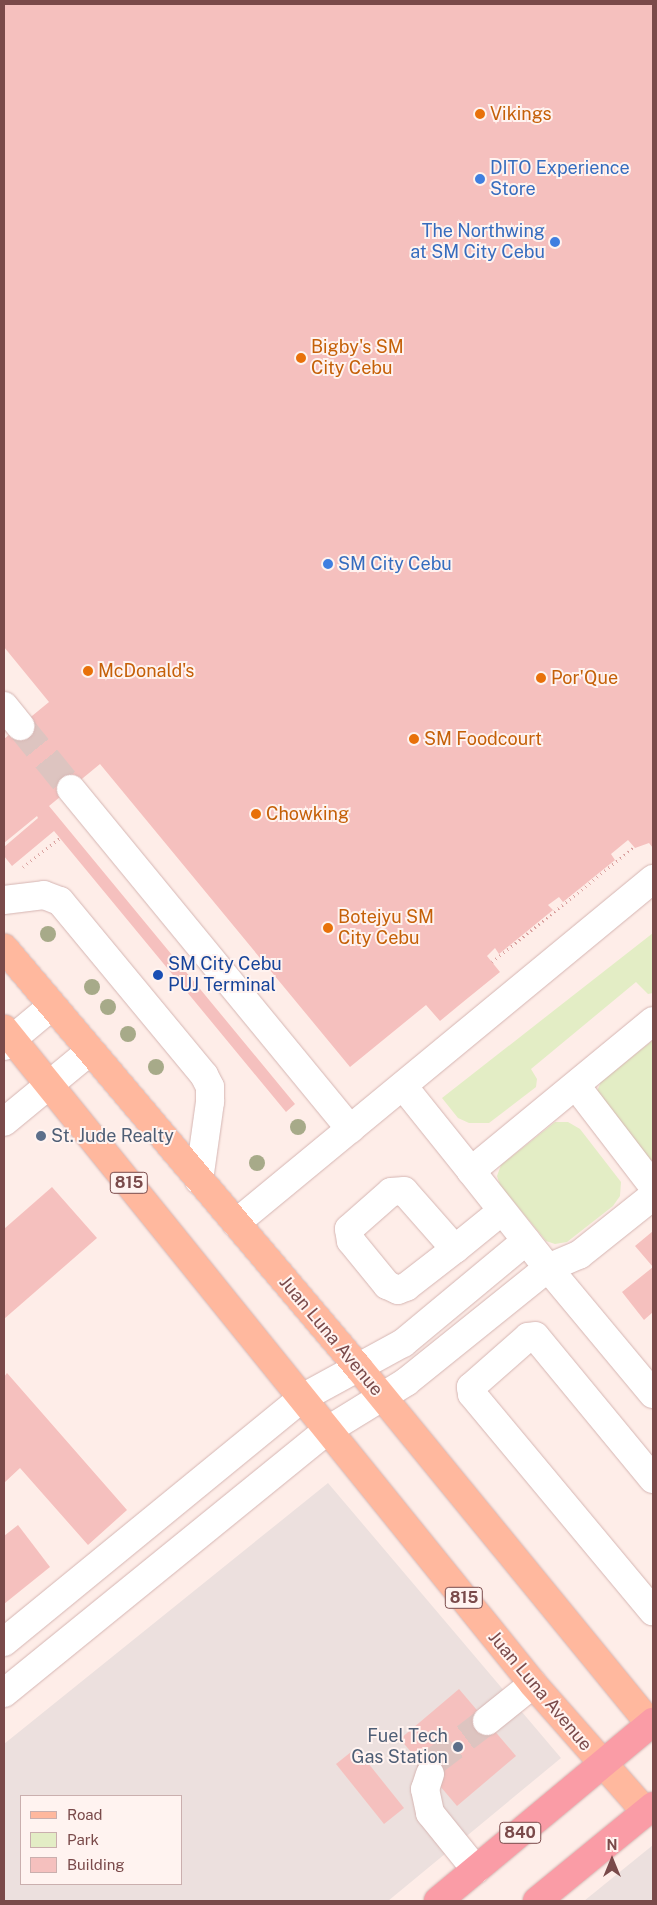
<!DOCTYPE html>
<html>
<head>
<meta charset="utf-8">
<style>
  body { margin:0 }
  #map { position:relative; width:657px; height:1905px; overflow:hidden; background:#feede8; font-family:"Public Sans",sans-serif }
  div>[style] { position:absolute }
  [style*='--x'] { left:calc(var(--x)*1px); top:calc(var(--y)*1px); width:calc(var(--w)*1px); rotate:calc(var(--a)*1deg) }
  .industrial>* { inset:0; background:#ece0de }
  .green>* { inset:0; background:#e3edc5 }
  .building>* { inset:0; background:#f5c0be }
  .minor-tunnel>* { height:28px; margin-top:-14px; transform-origin:0; background:repeating-linear-gradient(90deg,#ddc4c0 0 28px,transparent 0 42px) }
  .path>* { height:3px; margin-top:-1.5px; transform-origin:0; background:repeating-linear-gradient(90deg,#daa2a0 0 1px,transparent 0 5px) }
  .roads { filter:drop-shadow(0 0 1px #d5b5b2) drop-shadow(0 0 1px #d5b5b2) }
  .minor>* { height:28px; margin:-14px; padding:0 14px; transform-origin:14px; border-radius:14px; background:#fff }
  .major>* { height:28px; margin:-14px; padding:0 14px; transform-origin:14px; border-radius:14px; background:#ffb89e }
  .highway>* { height:28px; margin:-14px; padding:0 14px; transform-origin:14px; border-radius:14px; background:#fa9ca6 }
  .trees>* { width:16px; height:16px; margin:-8px; border-radius:50%; background:#a7aa89 }
  .dots>* { width:14px; height:14px; translate:-50% -50%; box-sizing:border-box; border:2px solid #fff3f0; border-radius:50% }
  span { translate:-50% -50%; white-space:nowrap; text-align:center; line-height:1.15; -webkit-text-stroke:4px #fff3f0; paint-order:stroke }
  .shield-label span { padding:1px 4px; background:#fff3f0; border:1px solid; border-radius:4px; -webkit-text-stroke-width:0 }
  .shield-label { font-size:16px; color:#7a4a4a; font-weight:700 }
  .food-label { font-size:18px; color:#c56008 }
  .left { translate:0 -50%; text-align:left }
  .shop-label { font-size:18px; color:#366cbe }
  .right { translate:-100% -50%; text-align:right }
  .transit-label { font-size:18px; color:#164399 }
  .service-label { font-size:18px; color:#4e5e75 }
  .street-label { font-size:18px; color:#7a4a4a }
  .frame { position:absolute; inset:0; border:5px solid #7a4a4a; pointer-events:none }
  .legend { position:absolute; left:20px; top:1795px; width:162px; height:90px; box-sizing:border-box; background:#fff3f0; border:1px solid #caafae; margin:0; padding:6px 9px; list-style:none; font-size:15px; color:#7a4a4a }
  .legend li { display:flex; align-items:center; gap:10px; height:25px }
  .legend b { width:25px; border:1px solid #caafae }
  .north { position:absolute; left:587px; top:1835px; width:50px; height:50px; -webkit-text-stroke:4px #fff3f0; paint-order:stroke; rotate:0deg; font-size:14px; font-weight:700; line-height:20px; text-align:center; color:#7a4a4a }
  .north::after { content:''; display:block; margin:auto; width:18px; height:22px; background:#7a4a4a; clip-path:polygon(50% 0,100% 100%,50% 72%,0 100%) }
</style>
</head>
<body>
<div id="map">
  <div class="industrial">
    <i style="clip-path:polygon(evenodd,328px 1483px,561px 1758px,388px 1901px,4px 1901px,4px 1744px,328px 1483px,21px 1796px,181px 1796px,181px 1884px,21px 1884px,21px 1796px)"></i>
    <i style="clip-path:polygon(653px 1845px,653px 1901px,584px 1901px)"></i>
  </div>
  <div class="green">
    <i style="clip-path:polygon(653px 933px,653px 993px,648px 994px,636px 982px,531px 1069px,537px 1079px,536px 1087px,489px 1123px,469px 1123px,458px 1118px,442px 1098px)"></i>
    <i style="clip-path:polygon(653px 1040px,653px 1161px,645px 1158px,596px 1093px,601px 1082px)"></i>
    <i style="clip-path:polygon(555px 1122px,568px 1122px,580px 1129px,621px 1182px,620px 1196px,613px 1206px,567px 1242px,555px 1244px,546px 1241px,500px 1185px,497px 1176px,501px 1165px)"></i>
  </div>
  <div class="building">
    <i style="clip-path:polygon(4px 4px,653px 4px,653px 848px,649px 843px,635px 848px,628px 840px,611px 854px,615px 860px,563px 902px,559px 897px,548px 905px,553px 910px,499px 954px,495px 948px,487px 956px,500px 972px,463px 1002px,440px 1021px,426px 1005px,350px 1067px,100px 764px,49px 806px,295px 1104px,286px 1112px,54px 831px,12px 866px,4px 856px,4px 847px,38px 818px,37px 816px,4px 843px,4px 739px,49px 702px,4px 647px)"></i>
    <i style="clip-path:polygon(52px 1187px,97px 1238px,4px 1319px,4px 1229px)"></i>
    <i style="clip-path:polygon(653px 1231px,653px 1312px,644px 1320px,622px 1292px,653px 1267px,635px 1246px)"></i>
    <i style="clip-path:polygon(7px 1373px,127px 1510px,88px 1545px,20px 1468px,4px 1483px,4px 1377px)"></i>
    <i style="clip-path:polygon(18px 1525px,50px 1567px,4px 1604px,4px 1536px)"></i>
    <i style="clip-path:polygon(459px 1689px,516px 1756px,457px 1806px,400px 1739px)"></i>
    <i style="clip-path:polygon(356px 1748px,404px 1808px,384px 1824px,336px 1764px)"></i>
  </div>
  <div class="minor-tunnel">
    <i style="--x:20;--y:726;--w:81;--a:51"></i>
    <i style="--x:430;--y:1774;--w:11;--a:-80"></i>
    <i style="--x:432;--y:1763;--w:69;--a:-37.4"></i>
  </div>
  <div class="path">
    <i style="--x:23;--y:867;--w:47;--a:-38.1"></i>
    <i style="--x:492;--y:962;--w:183;--a:-39"></i>
  </div>
  <div class="roads">
    <div class="minor">
      <i style="--x:4;--y:706;--w:26;--a:51"></i>
      <i style="--x:71;--y:789;--w:440;--a:50.6"></i>
      <i style="--x:4;--y:900;--w:40;--a:-7.1"></i>
      <i style="--x:44;--y:895;--w:17;--a:21"></i>
      <i style="--x:60;--y:901;--w:226;--a:50.4"></i>
      <i style="--x:204;--y:1075;--w:13;--a:63"></i>
      <i style="--x:210;--y:1087;--w:15;--a:90"></i>
      <i style="--x:210;--y:1102;--w:79;--a:98"></i>
      <i style="--x:653;--y:1021;--w:236;--a:140.5"></i>
      <i style="--x:471;--y:1171;--w:124;--a:51.6"></i>
      <i style="--x:548;--y:1268;--w:34;--a:-23"></i>
      <i style="--x:579;--y:1255;--w:95;--a:-38.6"></i>
      <i style="--x:4;--y:1046;--w:62;--a:-39.8"></i>
      <i style="--x:403;--y:1086;--w:109;--a:51.3"></i>
      <i style="--x:577;--y:1087;--w:125;--a:52.5"></i>
      <i style="--x:4;--y:1122;--w:112;--a:-39.5"></i>
      <i style="--x:236;--y:1223;--w:541;--a:-39.52"></i>
      <i style="--x:455;--y:1249;--w:77;--a:-131.3"></i>
      <i style="--x:404;--y:1191;--w:13;--a:176"></i>
      <i style="--x:391;--y:1192;--w:56;--a:138.6"></i>
      <i style="--x:349;--y:1229;--w:12;--a:81"></i>
      <i style="--x:351;--y:1241;--w:57;--a:50.7"></i>
      <i style="--x:387;--y:1285;--w:12;--a:24"></i>
      <i style="--x:398;--y:1290;--w:9;--a:-21"></i>
      <i style="--x:406;--y:1287;--w:62;--a:-37.8"></i>
      <i style="--x:455;--y:1249;--w:60;--a:-39"></i>
      <i style="--x:653;--y:1479;--w:185;--a:-129.5"></i>
      <i style="--x:535;--y:1336;--w:7;--a:172"></i>
      <i style="--x:528;--y:1337;--w:76;--a:138.7"></i>
      <i style="--x:471;--y:1387;--w:7;--a:82"></i>
      <i style="--x:472;--y:1394;--w:283;--a:50.2"></i>
      <i style="--x:4;--y:1642;--w:385;--a:-39.3"></i>
      <i style="--x:302;--y:1398;--w:115;--a:-28.6"></i>
      <i style="--x:403;--y:1343;--w:160;--a:-39.7"></i>
      <i style="--x:4;--y:1693;--w:417;--a:-39.1"></i>
      <i style="--x:328;--y:1430;--w:92;--a:-31.6"></i>
      <i style="--x:406;--y:1382;--w:182;--a:-38.8"></i>
      <i style="--x:548;--y:1268;--w:164;--a:50.2"></i>
      <i style="--x:487;--y:1721;--w:59;--a:-38.8"></i>
      <i style="--x:430;--y:1774;--w:16;--a:108"></i>
      <i style="--x:425;--y:1789;--w:25;--a:78"></i>
      <i style="--x:430;--y:1813;--w:73;--a:51.1"></i>
    </div>
    <div class="major">
      <i style="--x:4;--y:948;--w:549;--a:49.81"></i>
      <i style="--x:358;--y:1367;--w:465;--a:50.7"></i>
      <i style="--x:4;--y:1029;--w:842;--a:51.07"></i>
      <i style="--x:533;--y:1684;--w:171;--a:48.6"></i>
    </div>
    <div class="highway">
      <i style="--x:438;--y:1901;--w:280;--a:-39.8"></i>
      <i style="--x:537;--y:1901;--w:150;--a:-39.3"></i>
    </div>
  </div>
  <div class="trees">
    <i style="left:48px;top:934px"></i>
    <i style="left:92px;top:987px"></i>
    <i style="left:108px;top:1007px"></i>
    <i style="left:128px;top:1034px"></i>
    <i style="left:156px;top:1067px"></i>
    <i style="left:298px;top:1127px"></i>
    <i style="left:257px;top:1163px"></i>
  </div>
  <div class="dots">
    <i style="left:480px;top:114px;background:#e8710a"></i>
    <i style="left:480px;top:179px;background:#3f7fe0"></i>
    <i style="left:555px;top:242px;background:#3f7fe0"></i>
    <i style="left:301px;top:358px;background:#e8710a"></i>
    <i style="left:328px;top:564px;background:#3f7fe0"></i>
    <i style="left:88px;top:671px;background:#e8710a"></i>
    <i style="left:541px;top:678px;background:#e8710a"></i>
    <i style="left:414px;top:739px;background:#e8710a"></i>
    <i style="left:256px;top:814px;background:#e8710a"></i>
    <i style="left:328px;top:928px;background:#e8710a"></i>
    <i style="left:158px;top:975px;background:#1a4fb4"></i>
    <i style="left:41px;top:1136px;background:#5c6f8a"></i>
    <i style="left:458px;top:1747px;background:#5c6f8a"></i>
  </div>
  <div class="shield-label">
    <span style="left:129px;top:1183px">815</span>
    <span style="left:464px;top:1598px">815</span>
    <span style="left:520px;top:1833px">840</span>
  </div>
  <div class="food-label">
    <span class="left" style="left:490px;top:114px">Vikings</span>
    <span class="left" style="left:311px;top:358px">Bigby's SM<br>City Cebu</span>
    <span class="left" style="left:98px;top:671px">McDonald's</span>
    <span class="left" style="left:551px;top:678px">Por'Que</span>
    <span class="left" style="left:424px;top:739px">SM Foodcourt</span>
    <span class="left" style="left:266px;top:814px">Chowking</span>
    <span class="left" style="left:338px;top:928px">Botejyu SM<br>City Cebu</span>
  </div>
  <div class="shop-label">
    <span class="left" style="left:490px;top:179px">DITO Experience<br>Store</span>
    <span class="right" style="left:545px;top:242px">The Northwing<br>at SM City Cebu</span>
    <span class="left" style="left:338px;top:564px">SM City Cebu</span>
  </div>
  <div class="transit-label">
    <span class="left" style="left:168px;top:975px">SM City Cebu<br>PUJ Terminal</span>
  </div>
  <div class="service-label">
    <span class="left" style="left:51px;top:1136px">St. Jude Realty</span>
    <span class="right" style="left:448px;top:1747px">Fuel Tech<br>Gas Station</span>
  </div>
  <div class="street-label">
    <span style="left:331px;top:1336px;rotate:50deg">Juan Luna Avenue</span>
    <span style="left:540px;top:1691px;rotate:50deg">Juan Luna Avenue</span>
  </div>
  <div class="frame"></div>
  <ul class="legend">
  <li><b style="height:6px;background:#ffb89e"></b>Road</li>
  <li><b style="height:14px;background:#e3edc5"></b>Park</li>
  <li><b style="height:14px;background:#f5c0be"></b>Building</li>
  </ul>
  <div class="north">N</div>
</div>
</body>
</html>
